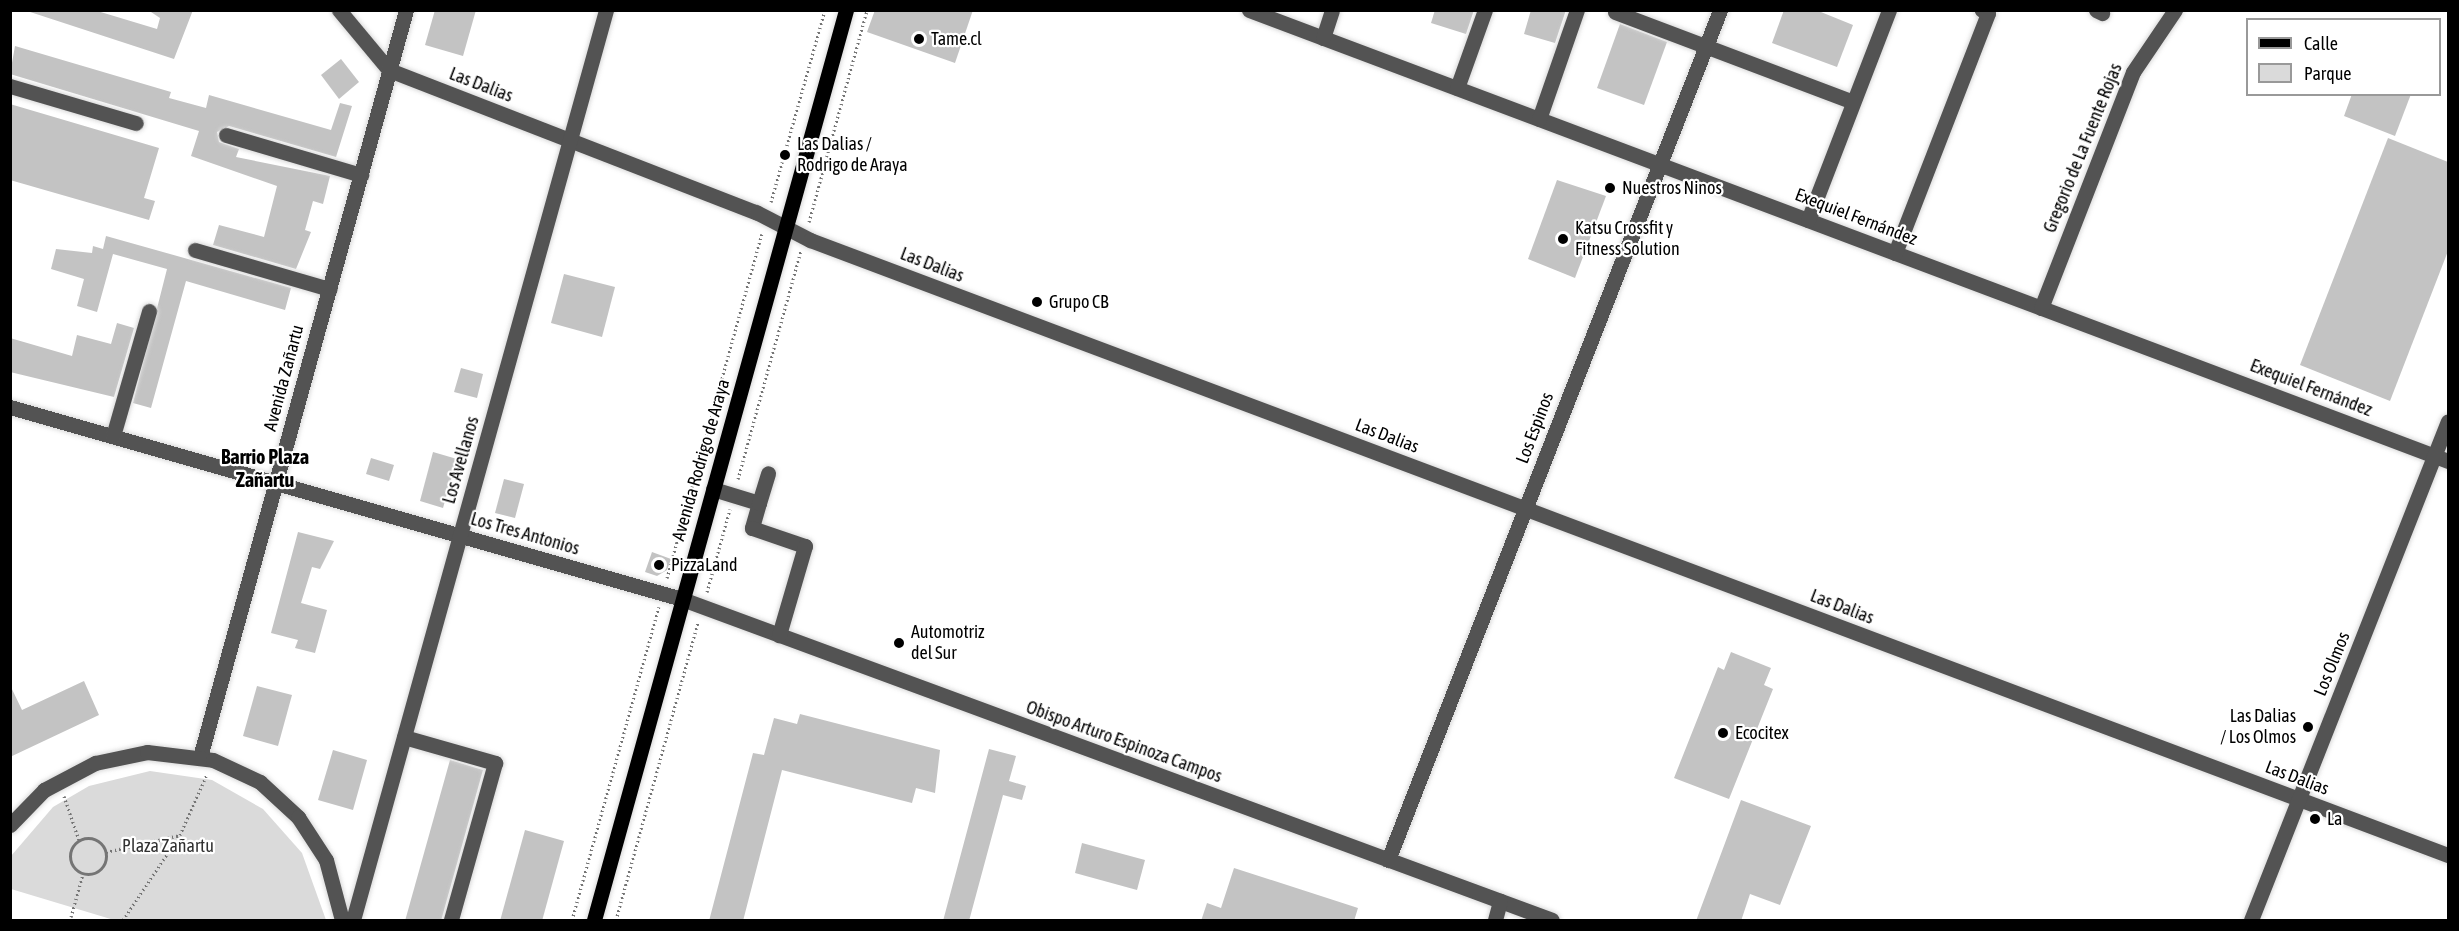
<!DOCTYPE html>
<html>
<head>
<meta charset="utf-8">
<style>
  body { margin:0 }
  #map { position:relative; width:2459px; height:931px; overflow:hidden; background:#fff; font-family:"Asap Condensed",sans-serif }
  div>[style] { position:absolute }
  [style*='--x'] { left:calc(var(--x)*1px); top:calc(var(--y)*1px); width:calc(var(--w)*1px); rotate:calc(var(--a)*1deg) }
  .green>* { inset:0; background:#dadada }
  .building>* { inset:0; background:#c3c3c3 }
  .path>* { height:3px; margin-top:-1.5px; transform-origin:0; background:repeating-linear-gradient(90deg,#757575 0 1.5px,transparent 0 4.5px) }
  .path>.ring { margin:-1.5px; padding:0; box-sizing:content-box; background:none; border:3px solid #757575; border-radius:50% }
  .roads { filter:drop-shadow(0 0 2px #dbdbdb) drop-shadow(0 0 2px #dbdbdb) }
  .minor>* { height:15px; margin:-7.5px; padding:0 7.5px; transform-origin:7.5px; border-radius:7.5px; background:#535353 }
  .major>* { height:15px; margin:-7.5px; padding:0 7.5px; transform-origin:7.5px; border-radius:7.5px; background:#000 }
  .dots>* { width:16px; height:16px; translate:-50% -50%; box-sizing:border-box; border:3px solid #fff; border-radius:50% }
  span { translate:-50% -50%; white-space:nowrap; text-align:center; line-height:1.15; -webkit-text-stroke:4.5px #fff; paint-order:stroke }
  .poi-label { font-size:18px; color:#000 }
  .left { translate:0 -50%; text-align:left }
  .right { translate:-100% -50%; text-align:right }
  .street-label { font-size:18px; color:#000 }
  .park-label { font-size:18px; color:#313131 }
  .neighbourhood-label { font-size:20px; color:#000; font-weight:700 }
  .frame { position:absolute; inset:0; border:12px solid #000; pointer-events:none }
  .legend { position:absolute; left:2246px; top:18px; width:195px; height:78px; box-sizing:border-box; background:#fff; border:2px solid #999; margin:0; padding:8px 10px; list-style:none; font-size:18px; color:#000 }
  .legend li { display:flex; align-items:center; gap:12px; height:30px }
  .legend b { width:30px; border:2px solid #999 }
</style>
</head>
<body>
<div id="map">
  <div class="green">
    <i style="clip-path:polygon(150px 771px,212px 780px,263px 809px,302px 853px,326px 920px,114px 920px,11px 889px,11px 856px,53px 807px,89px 786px)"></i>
  </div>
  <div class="building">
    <i style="clip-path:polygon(24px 10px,94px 10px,157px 29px,160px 18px,148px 10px,193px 10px,174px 59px)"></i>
    <i style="clip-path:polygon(435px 10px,476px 10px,463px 56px,425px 45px)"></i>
    <i style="clip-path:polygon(875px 10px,973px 10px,955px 63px,867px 32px)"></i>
    <i style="clip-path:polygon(1435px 10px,1474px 10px,1466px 34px,1431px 23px)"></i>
    <i style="clip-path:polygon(1531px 10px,1566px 10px,1555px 43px,1524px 34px)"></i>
    <i style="clip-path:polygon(1784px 10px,1816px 10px,1853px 25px,1837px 67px,1772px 43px)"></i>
    <i style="clip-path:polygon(1620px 24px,1667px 42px,1644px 105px,1597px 88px)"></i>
    <i style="clip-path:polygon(15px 46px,171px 92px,169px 98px,206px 108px,209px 95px,331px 130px,340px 103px,352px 106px,336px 157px,229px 126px,217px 132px,219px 142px,239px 149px,236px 157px,330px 176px,323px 204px,313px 201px,305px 230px,311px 232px,296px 269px,213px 245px,219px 225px,264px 237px,277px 186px,191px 156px,199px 131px,10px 74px)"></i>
    <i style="clip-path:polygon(341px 59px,359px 82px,339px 99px,321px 75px)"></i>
    <i style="clip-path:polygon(2352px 94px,2411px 94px,2395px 136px,2344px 116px)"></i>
    <i style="clip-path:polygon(10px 104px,159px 148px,144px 198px,155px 201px,149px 220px,10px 180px)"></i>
    <i style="clip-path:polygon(2388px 138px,2448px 162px,2448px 251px,2390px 401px,2300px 365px)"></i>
    <i style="clip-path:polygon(1557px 180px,1606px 196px,1575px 278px,1528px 259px)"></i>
    <i style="clip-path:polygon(106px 236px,291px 288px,285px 310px,186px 281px,151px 408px,133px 403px,167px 269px,113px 254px,97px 312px,77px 306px,84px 279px,51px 269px,56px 249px,92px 253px,93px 246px,103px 249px)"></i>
    <i style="clip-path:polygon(564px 274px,615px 287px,602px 337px,551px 323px)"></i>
    <i style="clip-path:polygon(117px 323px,134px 328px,114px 397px,10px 372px,10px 338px,72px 356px,77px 335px,111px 344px)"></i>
    <i style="clip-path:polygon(461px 368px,483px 374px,477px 398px,454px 392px)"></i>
    <i style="clip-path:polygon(433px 452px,457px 459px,443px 508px,420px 501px)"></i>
    <i style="clip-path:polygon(371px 458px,394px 465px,389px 481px,366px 474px)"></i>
    <i style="clip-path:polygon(504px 479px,524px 484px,515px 518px,495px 513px)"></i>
    <i style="clip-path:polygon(298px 532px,334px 541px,320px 569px,312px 567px,301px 603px,327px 610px,315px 653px,295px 648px,298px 640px,271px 633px)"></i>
    <i style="clip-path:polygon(652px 552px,671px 559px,667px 570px,657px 576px,645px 572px)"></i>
    <i style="clip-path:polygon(1731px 652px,1771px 668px,1764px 685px,1773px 689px,1729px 799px,1674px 778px,1718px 667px,1724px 670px)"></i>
    <i style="clip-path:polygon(84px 681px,99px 715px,10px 757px,10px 685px,22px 710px)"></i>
    <i style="clip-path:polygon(257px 686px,292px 695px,278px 746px,243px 736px)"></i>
    <i style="clip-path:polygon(800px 714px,940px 750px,935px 793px,916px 788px,912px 803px,782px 770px,743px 921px,709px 921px,753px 753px,764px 755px,774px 718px,797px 724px)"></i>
    <i style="clip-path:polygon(989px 749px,1016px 756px,1009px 781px,1026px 786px,1022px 800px,1003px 795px,969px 921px,943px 921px)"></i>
    <i style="clip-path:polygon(333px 750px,367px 760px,353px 810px,318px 800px)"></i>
    <i style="clip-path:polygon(450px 760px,483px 770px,441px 921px,405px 921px)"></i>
    <i style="clip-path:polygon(1741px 800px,1811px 826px,1780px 905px,1750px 894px,1741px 921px,1696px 921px)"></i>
    <i style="clip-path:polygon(525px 830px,564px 841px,542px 921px,500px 921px)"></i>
    <i style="clip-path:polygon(1082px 843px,1145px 860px,1137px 890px,1075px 873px)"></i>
    <i style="clip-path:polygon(1234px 868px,1358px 908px,1354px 921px,1201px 921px,1207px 903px,1221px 908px)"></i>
  </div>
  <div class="path">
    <i style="--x:771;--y:202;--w:199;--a:-74.3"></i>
    <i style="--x:809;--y:222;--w:220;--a:-74.7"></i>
    <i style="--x:738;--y:479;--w:237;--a:-74.6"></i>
    <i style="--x:667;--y:578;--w:357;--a:-74.6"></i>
    <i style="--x:707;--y:592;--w:86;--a:-74.5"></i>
    <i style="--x:64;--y:796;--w:46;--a:71.2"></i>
    <i class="ring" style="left:70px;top:838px;width:33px;height:33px"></i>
    <i style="--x:106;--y:852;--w:76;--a:-12.9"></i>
    <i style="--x:71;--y:917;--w:45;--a:-74.4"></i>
    <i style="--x:123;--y:920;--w:102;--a:-56.2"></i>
    <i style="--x:180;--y:835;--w:67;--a:-66.1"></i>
    <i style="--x:572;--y:920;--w:325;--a:-74.5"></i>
    <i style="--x:616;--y:920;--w:309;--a:-74.6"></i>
  </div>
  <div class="roads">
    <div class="minor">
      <i style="--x:339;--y:10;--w:78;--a:50.2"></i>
      <i style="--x:389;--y:70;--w:394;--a:21.2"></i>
      <i style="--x:756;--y:212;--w:61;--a:27.4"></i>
      <i style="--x:810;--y:240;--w:1750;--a:20.58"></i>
      <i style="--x:1249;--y:10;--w:1281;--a:20.61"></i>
      <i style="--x:2096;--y:10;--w:7;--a:27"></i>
      <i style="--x:1615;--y:12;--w:254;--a:20.7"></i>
      <i style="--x:1323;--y:38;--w:29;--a:-72"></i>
      <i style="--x:10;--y:86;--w:131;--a:16.4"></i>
      <i style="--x:1457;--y:88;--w:83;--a:-70.3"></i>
      <i style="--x:1539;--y:119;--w:115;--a:-70.8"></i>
      <i style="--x:226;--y:135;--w:141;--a:16.5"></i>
      <i style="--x:1808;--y:220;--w:225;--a:-68.9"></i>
      <i style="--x:195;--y:250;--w:140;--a:16.2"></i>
      <i style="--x:1895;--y:253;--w:257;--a:-68.8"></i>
      <i style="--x:1988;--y:13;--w:7;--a:-153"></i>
      <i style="--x:2041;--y:308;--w:253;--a:-68.7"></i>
      <i style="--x:2133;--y:72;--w:75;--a:-55.9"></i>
      <i style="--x:10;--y:407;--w:699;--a:15.95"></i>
      <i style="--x:682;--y:599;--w:927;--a:20.25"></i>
      <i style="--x:113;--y:436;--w:130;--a:-73.9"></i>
      <i style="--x:713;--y:489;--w:48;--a:16.9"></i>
      <i style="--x:759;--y:503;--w:26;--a:106"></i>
      <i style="--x:752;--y:528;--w:56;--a:18.8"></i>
      <i style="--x:805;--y:546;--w:93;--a:106.3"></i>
      <i style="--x:759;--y:503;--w:31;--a:-73"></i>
      <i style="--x:404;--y:737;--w:95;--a:15.9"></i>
      <i style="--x:495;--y:763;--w:163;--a:105.7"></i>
      <i style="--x:200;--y:757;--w:775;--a:-74.58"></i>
      <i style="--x:10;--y:825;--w:49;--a:-45.8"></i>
      <i style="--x:44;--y:790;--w:58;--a:-27.9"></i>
      <i style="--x:95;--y:763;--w:53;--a:-11.9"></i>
      <i style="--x:147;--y:752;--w:66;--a:6.9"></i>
      <i style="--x:213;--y:760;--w:52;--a:25.1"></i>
      <i style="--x:260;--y:782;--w:52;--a:42.6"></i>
      <i style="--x:298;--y:817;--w:51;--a:56.9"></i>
      <i style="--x:326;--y:860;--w:62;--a:75.1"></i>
      <i style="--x:1388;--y:860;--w:913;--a:-68.66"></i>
      <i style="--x:353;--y:920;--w:945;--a:-74.46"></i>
      <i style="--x:1495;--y:920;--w:20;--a:-75"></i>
      <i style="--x:2251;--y:920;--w:536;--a:-68.46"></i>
    </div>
    <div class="major">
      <i style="--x:594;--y:920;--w:944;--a:-74.52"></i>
    </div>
  </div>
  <div class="dots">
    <i style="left:919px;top:39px;background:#000"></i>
    <i style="left:785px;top:155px;background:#000"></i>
    <i style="left:1610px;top:188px;background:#000"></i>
    <i style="left:1563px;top:239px;background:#000"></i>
    <i style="left:1037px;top:302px;background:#000"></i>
    <i style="left:659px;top:565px;background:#000"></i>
    <i style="left:899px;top:643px;background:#000"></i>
    <i style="left:2308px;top:727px;background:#000"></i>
    <i style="left:1723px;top:733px;background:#000"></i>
    <i style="left:2315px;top:819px;background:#000"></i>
  </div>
  <div class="poi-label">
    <span class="left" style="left:931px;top:39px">Tame.cl</span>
    <span class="left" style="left:797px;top:155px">Las Dalias /<br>Rodrigo de Araya</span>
    <span class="left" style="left:1622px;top:188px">Nuestros Ninos</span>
    <span class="left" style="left:1575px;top:239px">Katsu Crossfit y<br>Fitness Solution</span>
    <span class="left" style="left:1049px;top:302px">Grupo CB</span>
    <span class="left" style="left:671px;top:565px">PizzaLand</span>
    <span class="left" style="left:911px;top:643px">Automotriz<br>del Sur</span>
    <span class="right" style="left:2296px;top:727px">Las Dalias<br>/ Los Olmos</span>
    <span class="left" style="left:1735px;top:733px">Ecocitex</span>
    <span class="left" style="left:2327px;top:819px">La</span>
  </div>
  <div class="street-label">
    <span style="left:481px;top:85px;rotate:21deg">Las Dalias</span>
    <span style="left:2083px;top:148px;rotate:-68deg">Gregorio de La Fuente Rojas</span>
    <span style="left:1856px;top:217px;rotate:21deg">Exequiel Fernández</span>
    <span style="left:932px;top:265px;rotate:21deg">Las Dalias</span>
    <span style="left:284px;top:378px;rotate:-75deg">Avenida Zañartu</span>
    <span style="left:2311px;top:388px;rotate:21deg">Exequiel Fernández</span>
    <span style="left:1535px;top:428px;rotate:-69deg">Los Espinos</span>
    <span style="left:1387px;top:436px;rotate:21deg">Las Dalias</span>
    <span style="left:461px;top:460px;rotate:-74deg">Los Avellanos</span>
    <span style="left:701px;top:460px;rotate:-74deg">Avenida Rodrigo de Araya</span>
    <span style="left:525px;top:534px;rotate:16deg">Los Tres Antonios</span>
    <span style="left:1842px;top:607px;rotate:21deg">Las Dalias</span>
    <span style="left:2332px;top:664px;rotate:-68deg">Los Olmos</span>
    <span style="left:1124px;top:742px;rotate:20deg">Obispo Arturo Espinoza Campos</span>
    <span style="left:2297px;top:778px;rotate:21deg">Las Dalias</span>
  </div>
  <div class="park-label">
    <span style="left:168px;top:846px">Plaza Zañartu</span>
  </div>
  <div class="neighbourhood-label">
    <span style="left:265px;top:468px">Barrio Plaza<br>Zañartu</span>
  </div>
  <div class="frame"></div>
  <ul class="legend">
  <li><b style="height:8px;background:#000"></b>Calle</li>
  <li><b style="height:16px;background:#dadada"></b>Parque</li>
  </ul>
</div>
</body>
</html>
